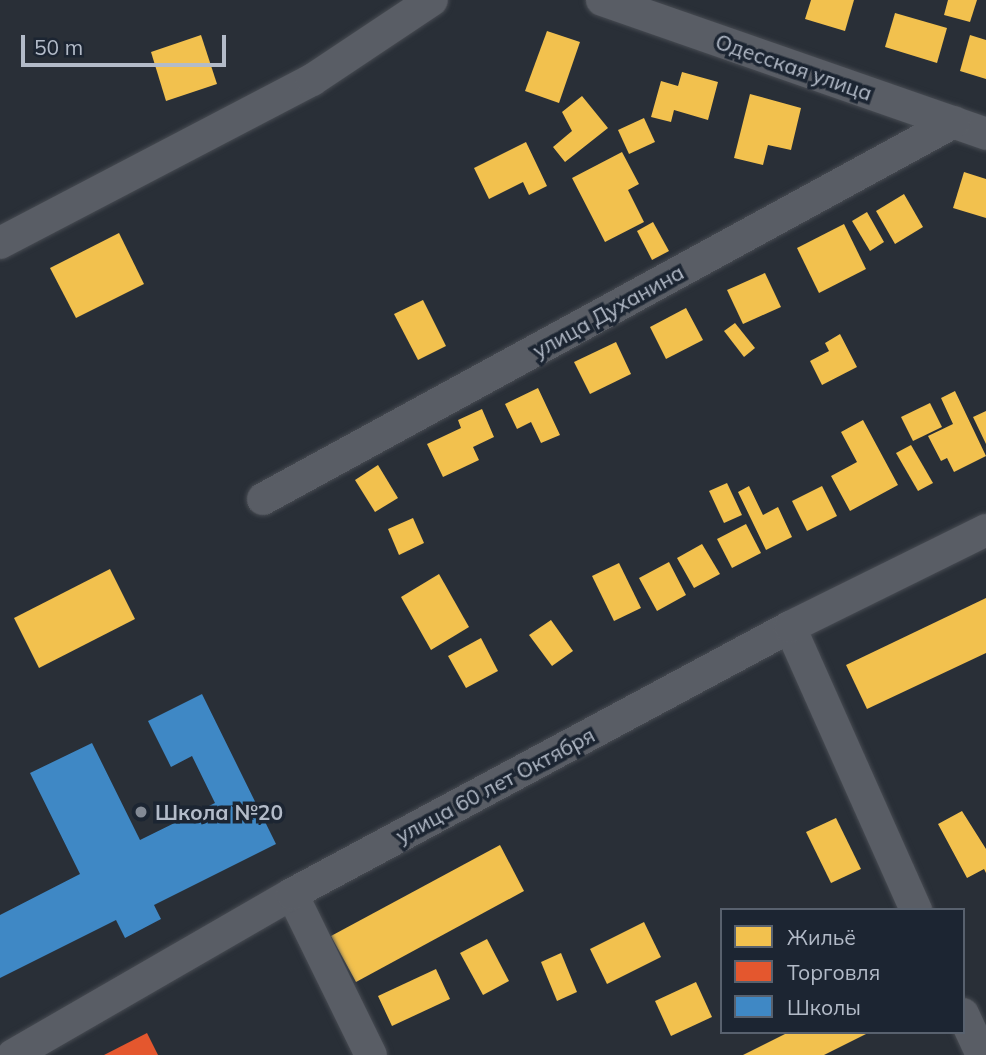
<!DOCTYPE html>
<html>
<head>
<meta charset="utf-8">
<style>
  body { margin:0 }
  #map { position:relative; width:986px; height:1055px; overflow:hidden; background:#292f37; font-family:Mulish,sans-serif }
  div>[style] { position:absolute }
  [style*='--x'] { left:calc(var(--x)*1px); top:calc(var(--y)*1px); width:calc(var(--w)*1px); rotate:calc(var(--a)*1deg) }
  .homes>* { inset:0; background:#f2c14e }
  .shops>* { inset:0; background:#e4572e }
  .schools>* { inset:0; background:#3f88c5 }
  .roads { filter:drop-shadow(0 0 2px #474b52) drop-shadow(0 0 2px #474b52) }
  .minor>* { height:32px; margin:-16px; padding:0 16px; transform-origin:16px; border-radius:16px; background:#595d65 }
  .dots>* { width:19px; height:19px; translate:-50% -50%; box-sizing:border-box; border:4px solid #1c2532; border-radius:50% }
  span { translate:-50% -50%; white-space:nowrap; text-align:center; line-height:1.15; -webkit-text-stroke:7px #1c2532; paint-order:stroke }
  .street-label { font-size:21px; color:#b3bbc8 }
  .poi-label { font-size:21px; color:#b3bbc8; font-weight:700 }
  .left { translate:0 -50%; text-align:left }
  .legend { position:absolute; left:720px; top:908px; width:245px; height:126px; box-sizing:border-box; background:#1c2532; border:2px solid #58616e; margin:0; padding:9px 12px; list-style:none; font-size:21px; color:#b3bbc8 }
  .legend li { display:flex; align-items:center; gap:14px; height:35px }
  .legend b { width:35px; border:2px solid #58616e }
  .scale { position:absolute; left:21px; top:35px; width:205px; height:32px; box-sizing:border-box; border:4px solid #b3bbc8; border-top:0; padding-left:9px; font-size:21px; line-height:24px; white-space:nowrap; color:#b3bbc8; -webkit-text-stroke:5px #1c2532; paint-order:stroke }
</style>
</head>
<body>
<div id="map">
  <div class="homes">
    <i style="clip-path:polygon(811px 0,854px 0,845px 31px,805px 19px)"></i>
    <i style="clip-path:polygon(948px 0,977px 0,970px 22px,944px 15px)"></i>
    <i style="clip-path:polygon(895px 13px,947px 28px,937px 63px,885px 47px)"></i>
    <i style="clip-path:polygon(547px 31px,580px 42px,559px 103px,525px 91px)"></i>
    <i style="clip-path:polygon(201px 35px,217px 84px,166px 101px,151px 52px)"></i>
    <i style="clip-path:polygon(970px 35px,986px 40px,986px 79px,960px 71px)"></i>
    <i style="clip-path:polygon(682px 72px,718px 82px,708px 120px,674px 110px,671px 122px,651px 117px,661px 81px,678px 86px)"></i>
    <i style="clip-path:polygon(750px 94px,801px 108px,791px 150px,768px 145px,763px 165px,734px 158px)"></i>
    <i style="clip-path:polygon(582px 96px,608px 128px,565px 162px,553px 147px,572px 131px,562px 112px)"></i>
    <i style="clip-path:polygon(644px 118px,655px 142px,629px 154px,618px 130px)"></i>
    <i style="clip-path:polygon(526px 142px,547px 186px,529px 195px,523px 182px,489px 199px,474px 168px)"></i>
    <i style="clip-path:polygon(622px 152px,639px 184px,628px 190px,644px 222px,605px 242px,572px 178px)"></i>
    <i style="clip-path:polygon(964px 172px,986px 179px,986px 218px,953px 208px)"></i>
    <i style="clip-path:polygon(904px 194px,923px 227px,895px 244px,876px 211px)"></i>
    <i style="clip-path:polygon(867px 212px,884px 242px,870px 251px,852px 221px)"></i>
    <i style="clip-path:polygon(653px 222px,669px 251px,652px 260px,637px 231px)"></i>
    <i style="clip-path:polygon(844px 224px,866px 269px,819px 293px,797px 248px)"></i>
    <i style="clip-path:polygon(119px 233px,144px 284px,76px 318px,50px 268px)"></i>
    <i style="clip-path:polygon(765px 273px,781px 307px,743px 324px,727px 290px)"></i>
    <i style="clip-path:polygon(423px 300px,446px 346px,418px 360px,394px 314px)"></i>
    <i style="clip-path:polygon(686px 308px,703px 340px,666px 359px,650px 327px)"></i>
    <i style="clip-path:polygon(735px 323px,755px 348px,744px 357px,724px 331px)"></i>
    <i style="clip-path:polygon(840px 334px,857px 367px,822px 385px,810px 361px,829px 351px,825px 343px)"></i>
    <i style="clip-path:polygon(616px 342px,631px 374px,590px 394px,574px 362px)"></i>
    <i style="clip-path:polygon(538px 388px,560px 435px,541px 443px,531px 422px,517px 429px,505px 404px)"></i>
    <i style="clip-path:polygon(955px 391px,986px 456px,954px 472px,947px 458px,941px 461px,928px 436px,953px 424px,941px 398px)"></i>
    <i style="clip-path:polygon(930px 403px,942px 427px,913px 441px,901px 417px)"></i>
    <i style="clip-path:polygon(482px 409px,494px 437px,473px 447px,479px 460px,443px 477px,427px 444px,461px 428px,458px 420px)"></i>
    <i style="clip-path:polygon(986px 411px,986px 444px,973px 417px)"></i>
    <i style="clip-path:polygon(863px 420px,898px 485px,850px 511px,831px 476px,857px 462px,841px 432px)"></i>
    <i style="clip-path:polygon(911px 445px,933px 483px,918px 491px,896px 453px)"></i>
    <i style="clip-path:polygon(378px 465px,398px 498px,375px 512px,355px 480px)"></i>
    <i style="clip-path:polygon(727px 483px,742px 515px,724px 523px,709px 491px)"></i>
    <i style="clip-path:polygon(749px 486px,763px 515px,778px 507px,792px 537px,766px 550px,738px 492px)"></i>
    <i style="clip-path:polygon(822px 486px,837px 516px,807px 531px,792px 501px)"></i>
    <i style="clip-path:polygon(413px 518px,424px 543px,399px 555px,388px 529px)"></i>
    <i style="clip-path:polygon(746px 524px,761px 553px,732px 568px,717px 539px)"></i>
    <i style="clip-path:polygon(702px 544px,720px 574px,694px 588px,677px 558px)"></i>
    <i style="clip-path:polygon(669px 562px,686px 595px,657px 611px,639px 578px)"></i>
    <i style="clip-path:polygon(619px 563px,641px 608px,614px 621px,592px 576px)"></i>
    <i style="clip-path:polygon(110px 569px,135px 619px,39px 668px,14px 618px)"></i>
    <i style="clip-path:polygon(439px 574px,469px 627px,431px 650px,401px 597px)"></i>
    <i style="clip-path:polygon(986px 598px,986px 653px,867px 709px,846px 665px)"></i>
    <i style="clip-path:polygon(551px 620px,573px 651px,552px 666px,529px 635px)"></i>
    <i style="clip-path:polygon(481px 638px,498px 671px,466px 688px,448px 656px)"></i>
    <i style="clip-path:polygon(962px 811px,986px 849px,986px 873px,984px 869px,967px 878px,938px 824px)"></i>
    <i style="clip-path:polygon(836px 818px,861px 869px,831px 883px,806px 832px)"></i>
    <i style="clip-path:polygon(500px 845px,524px 891px,356px 982px,331px 936px)"></i>
    <i style="clip-path:polygon(644px 922px,661px 957px,607px 984px,590px 949px)"></i>
    <i style="clip-path:polygon(487px 939px,509px 981px,483px 995px,460px 953px)"></i>
    <i style="clip-path:polygon(561px 953px,577px 992px,557px 1001px,541px 962px)"></i>
    <i style="clip-path:polygon(436px 969px,450px 999px,392px 1026px,378px 996px)"></i>
    <i style="clip-path:polygon(696px 982px,712px 1017px,671px 1036px,655px 1001px)"></i>
    <i style="clip-path:polygon(789px 1032px,870px 1032px,824px 1055px,743px 1055px)"></i>
  </div>
  <div class="shops">
    <i style="clip-path:polygon(147px 1033px,158px 1055px,104px 1055px)"></i>
  </div>
  <div class="schools">
    <i style="clip-path:polygon(202px 694px,276px 844px,154px 905px,161px 919px,125px 938px,116px 920px,0 978px,0 915px,80px 874px,30px 773px,92px 743px,140px 840px,215px 803px,192px 756px,171px 767px,148px 721px)"></i>
  </div>
  <div class="roads">
    <div class="minor">
      <i style="--x:602;--y:0;--w:407;--a:19.2"></i>
      <i style="--x:0;--y:243;--w:352;--a:-27.6"></i>
      <i style="--x:312;--y:80;--w:144;--a:-33.7"></i>
      <i style="--x:263;--y:499;--w:787;--a:-28.62"></i>
      <i style="--x:790;--y:627;--w:310;--a:66"></i>
      <i style="--x:292;--y:894;--w:179;--a:63.9"></i>
      <i style="--x:963;--y:1014;--w:45;--a:65.1"></i>
      <i style="--x:13;--y:1055;--w:322;--a:-30"></i>
      <i style="--x:292;--y:894;--w:565;--a:-28.2"></i>
      <i style="--x:790;--y:627;--w:219;--a:-26.3"></i>
    </div>
  </div>
  <div class="dots">
    <i style="left:141px;top:812px;background:#838a95"></i>
  </div>
  <div class="street-label">
    <span style="left:794px;top:67px;rotate:19deg">Одесская улица</span>
    <span style="left:608px;top:311px;rotate:-29deg">улица Духанина</span>
    <span style="left:495px;top:785px;rotate:-28deg">улица 60 лет Октября</span>
  </div>
  <div class="poi-label">
    <span class="left" style="left:155px;top:812px">Школа №20</span>
  </div>
  <ul class="legend">
  <li><b style="height:19px;background:#f2c14e"></b>Жильё</li>
  <li><b style="height:19px;background:#e4572e"></b>Торговля</li>
  <li><b style="height:19px;background:#3f88c5"></b>Школы</li>
  </ul>
  <div class="scale">50 m</div>
</div>
</body>
</html>
